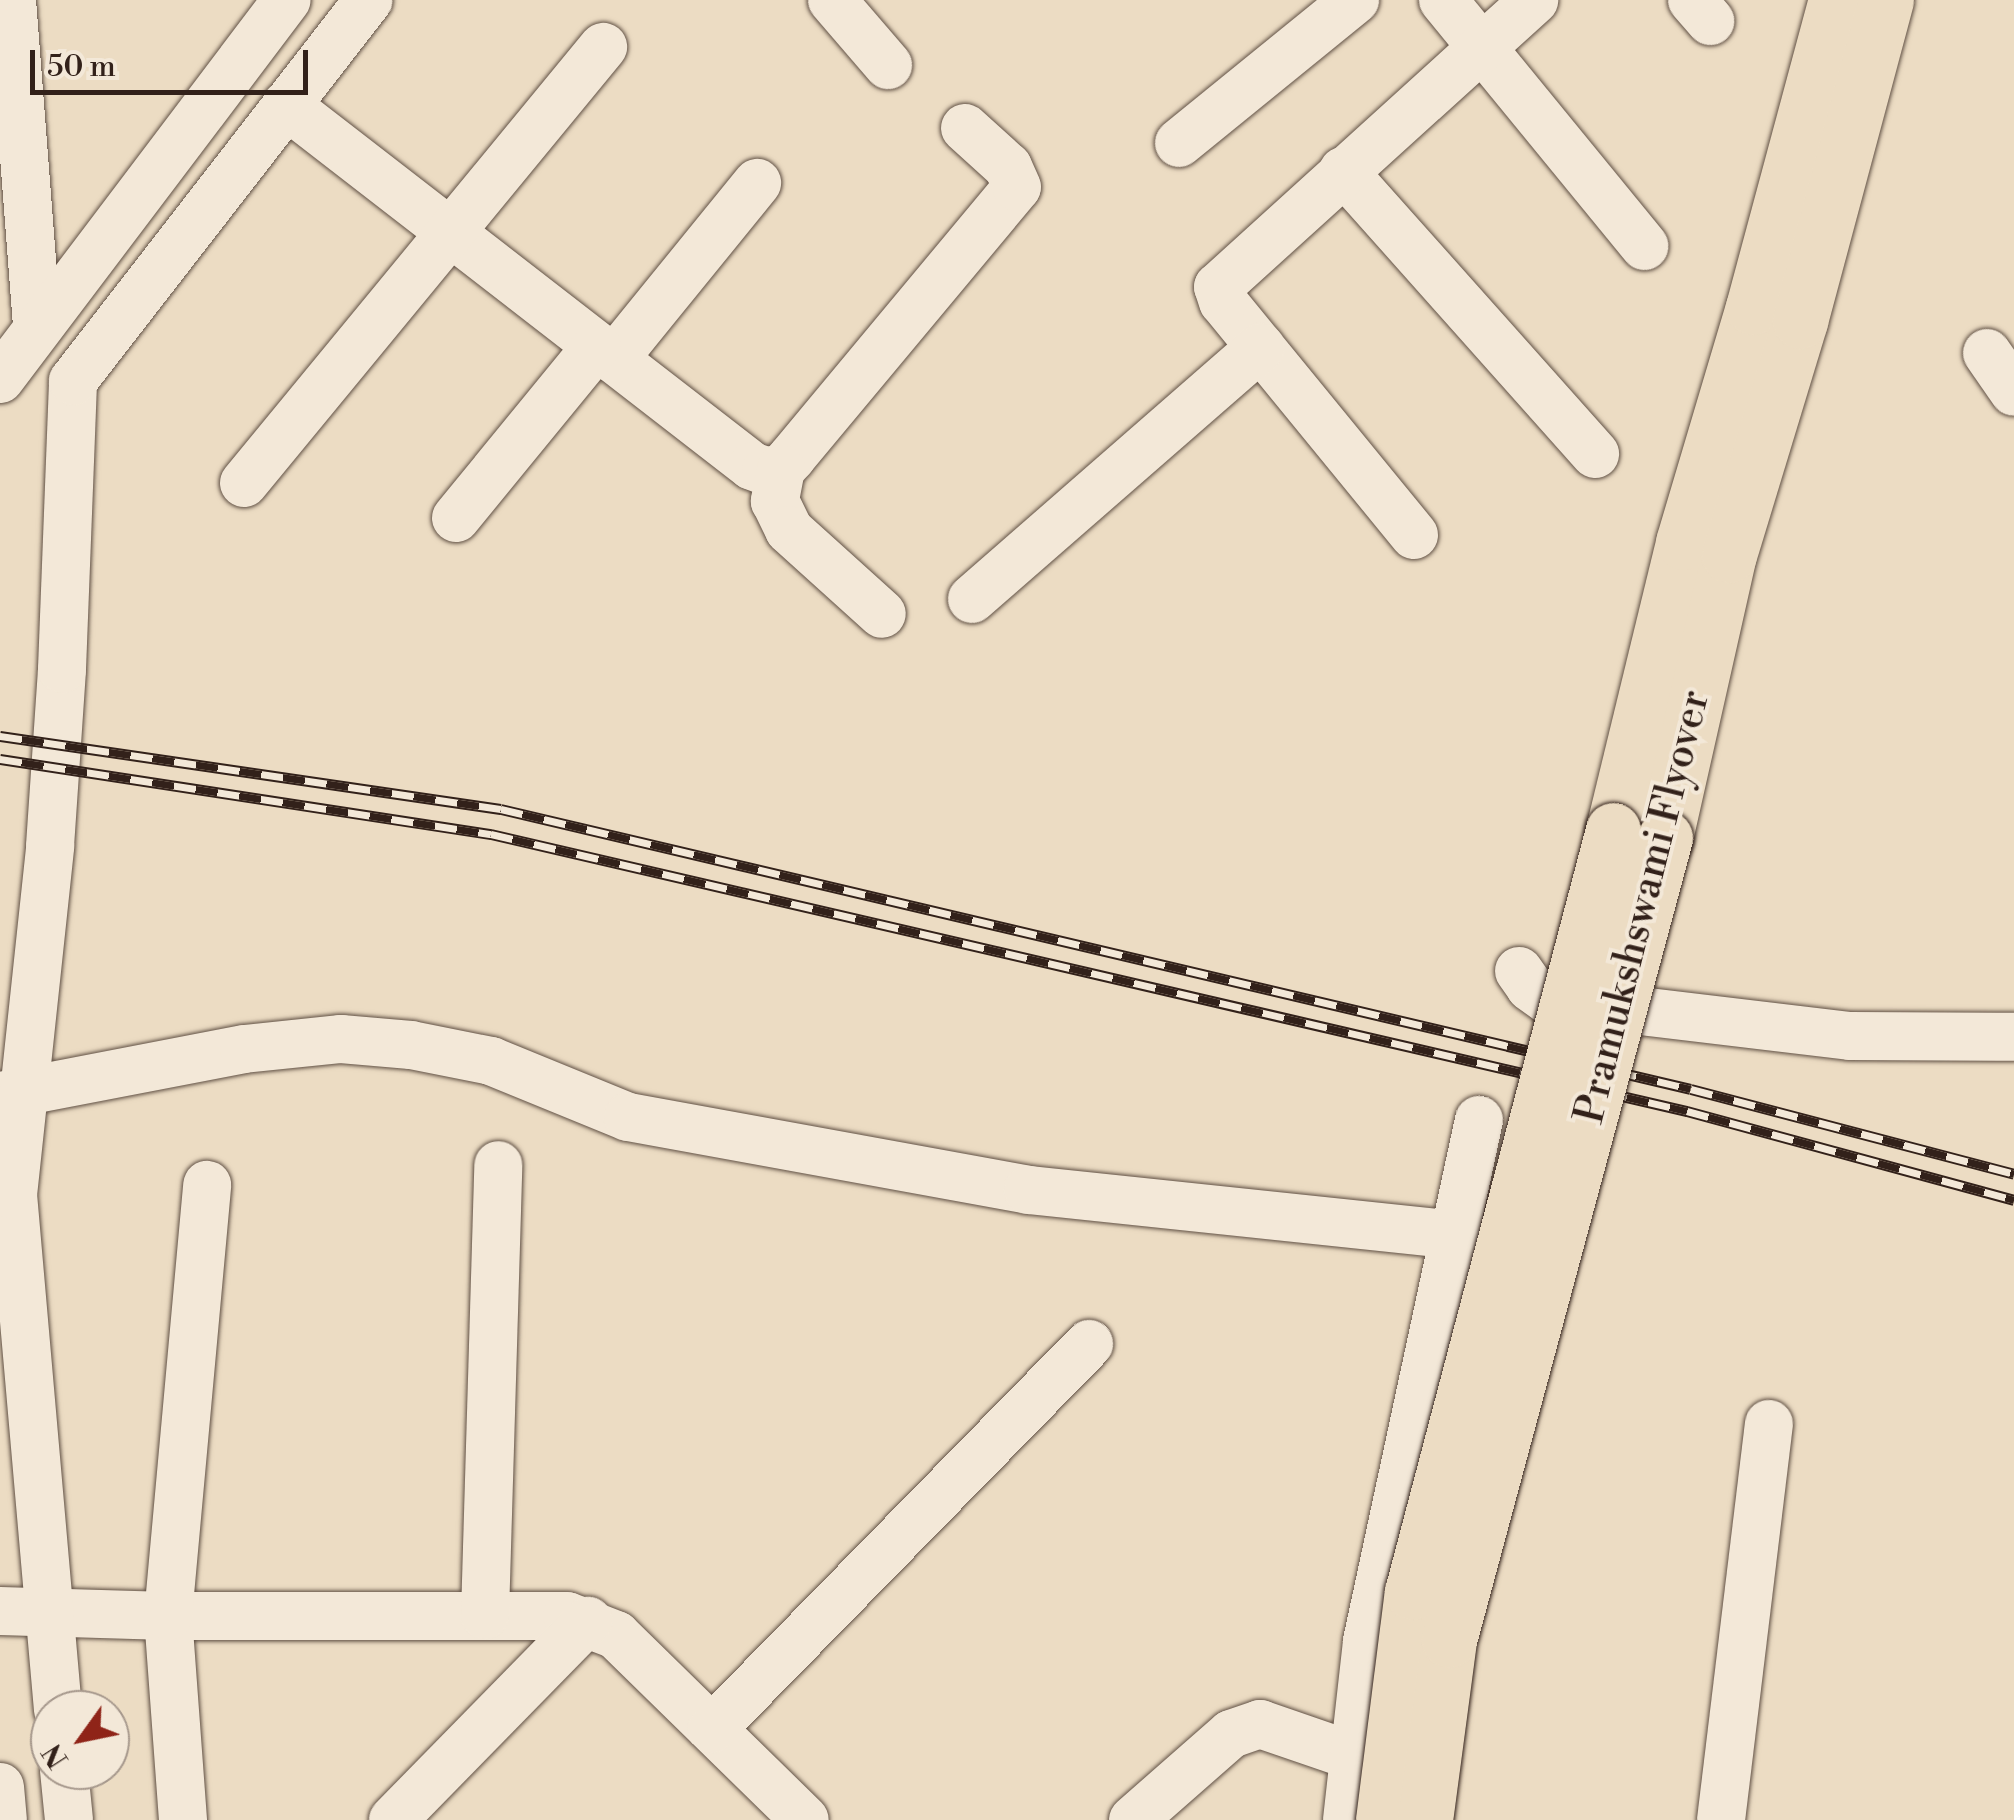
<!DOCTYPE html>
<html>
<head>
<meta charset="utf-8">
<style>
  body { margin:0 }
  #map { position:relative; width:2014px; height:1820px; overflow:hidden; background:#ecdcc3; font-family:"Libre Bodoni",serif }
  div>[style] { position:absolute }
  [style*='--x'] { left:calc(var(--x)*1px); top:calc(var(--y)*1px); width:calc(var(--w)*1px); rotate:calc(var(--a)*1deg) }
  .roads { filter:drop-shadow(0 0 2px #605044) drop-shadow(0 0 2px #605044) }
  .minor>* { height:48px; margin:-24px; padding:0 24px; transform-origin:24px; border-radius:24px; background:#f3e8d8 }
  .major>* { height:55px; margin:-27.5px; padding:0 27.5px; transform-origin:27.5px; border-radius:27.5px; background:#ecdcc3 }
  .rail>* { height:11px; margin-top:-5.5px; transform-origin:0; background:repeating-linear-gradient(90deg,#f3e8d8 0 22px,#32211a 0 44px); box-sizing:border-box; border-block:2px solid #32211a }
  .bridges { filter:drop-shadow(0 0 2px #32211a) drop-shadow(0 0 2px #32211a) }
  .major-bridge>* { height:55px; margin:-27.5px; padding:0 27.5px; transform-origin:27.5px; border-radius:27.5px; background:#ecdcc3 }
  span { translate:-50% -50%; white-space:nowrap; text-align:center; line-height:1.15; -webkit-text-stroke:8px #f3e8d8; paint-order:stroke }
  .street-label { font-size:40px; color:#32211a }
  .north { position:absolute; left:30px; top:1690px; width:100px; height:100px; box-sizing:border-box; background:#f3e8d8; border:2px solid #a6988c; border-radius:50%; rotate:237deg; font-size:28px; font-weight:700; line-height:40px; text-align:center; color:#32211a }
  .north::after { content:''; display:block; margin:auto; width:35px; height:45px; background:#8f2418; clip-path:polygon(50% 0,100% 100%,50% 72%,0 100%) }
  .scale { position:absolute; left:30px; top:50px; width:278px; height:45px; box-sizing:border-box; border:5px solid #32211a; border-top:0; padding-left:12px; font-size:30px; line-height:35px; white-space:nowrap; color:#32211a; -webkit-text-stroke:8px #f3e8d8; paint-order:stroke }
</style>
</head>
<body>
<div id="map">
  <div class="roads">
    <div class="minor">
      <i style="--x:12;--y:0;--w:328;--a:85.6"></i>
      <i style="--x:832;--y:0;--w:86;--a:49.3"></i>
      <i style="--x:1443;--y:0;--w:318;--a:50.7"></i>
      <i style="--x:1692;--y:0;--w:28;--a:49"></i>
      <i style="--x:286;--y:105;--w:589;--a:37.76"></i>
      <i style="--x:752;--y:466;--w:15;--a:20"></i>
      <i style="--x:766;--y:471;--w:15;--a:-8"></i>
      <i style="--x:781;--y:469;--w:16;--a:-47"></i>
      <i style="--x:792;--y:457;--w:351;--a:-50.2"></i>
      <i style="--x:1017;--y:187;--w:22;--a:-114"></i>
      <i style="--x:1008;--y:167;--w:58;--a:-137.8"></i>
      <i style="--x:1179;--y:143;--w:227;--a:-39.1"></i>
      <i style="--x:1343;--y:171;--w:379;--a:48.3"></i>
      <i style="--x:1987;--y:353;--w:47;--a:55.3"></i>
      <i style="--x:614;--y:359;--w:227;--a:-50.9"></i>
      <i style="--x:0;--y:379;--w:475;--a:-52.9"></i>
      <i style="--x:781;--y:469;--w:33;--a:101"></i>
      <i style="--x:775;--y:501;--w:32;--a:64"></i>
      <i style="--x:789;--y:530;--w:125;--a:42.1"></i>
      <i style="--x:244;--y:483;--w:565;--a:-50.53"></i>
      <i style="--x:456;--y:518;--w:222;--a:-50.7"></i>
      <i style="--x:1414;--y:535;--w:301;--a:-129.3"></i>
      <i style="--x:1223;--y:302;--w:16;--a:-108"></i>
      <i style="--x:1218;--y:287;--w:427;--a:-42.2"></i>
      <i style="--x:972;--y:599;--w:383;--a:-41.1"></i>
      <i style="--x:1519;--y:971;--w:19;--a:55"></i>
      <i style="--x:1530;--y:987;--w:22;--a:36"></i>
      <i style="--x:1548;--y:1000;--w:304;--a:6.8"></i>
      <i style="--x:1850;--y:1036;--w:164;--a:0.3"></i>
      <i style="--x:0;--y:1096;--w:248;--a:-10.9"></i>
      <i style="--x:244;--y:1049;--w:98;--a:-5.9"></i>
      <i style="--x:341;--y:1039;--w:70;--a:4.9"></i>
      <i style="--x:411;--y:1045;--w:82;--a:11.3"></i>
      <i style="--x:491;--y:1061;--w:148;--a:22.2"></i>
      <i style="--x:628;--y:1117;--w:407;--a:10.3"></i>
      <i style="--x:1028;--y:1190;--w:432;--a:6"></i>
      <i style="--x:0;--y:1611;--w:168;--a:1.7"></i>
      <i style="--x:168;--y:1616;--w:399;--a:0"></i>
      <i style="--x:567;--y:1616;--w:53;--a:21.2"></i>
      <i style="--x:616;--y:1635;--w:264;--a:44.4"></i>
      <i style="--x:485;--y:1615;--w:450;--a:-88.3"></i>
      <i style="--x:58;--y:1710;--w:517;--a:-94.99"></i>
      <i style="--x:13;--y:1195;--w:351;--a:-83.9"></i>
      <i style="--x:50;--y:846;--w:177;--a:-86.1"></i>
      <i style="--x:62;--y:669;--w:288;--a:-87.8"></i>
      <i style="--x:73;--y:381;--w:482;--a:-52.2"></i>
      <i style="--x:712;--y:1729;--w:539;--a:-45.6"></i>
      <i style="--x:64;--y:1770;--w:50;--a:84.3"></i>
      <i style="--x:0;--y:1787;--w:33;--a:85"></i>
      <i style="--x:183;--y:1820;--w:205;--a:-94.2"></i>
      <i style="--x:168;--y:1616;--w:433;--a:-84.8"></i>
      <i style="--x:393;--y:1820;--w:279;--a:-45.6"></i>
      <i style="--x:1133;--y:1820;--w:130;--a:-41.3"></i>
      <i style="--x:1231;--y:1734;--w:31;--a:-19"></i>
      <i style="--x:1260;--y:1724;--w:98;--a:19"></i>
      <i style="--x:1347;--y:1820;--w:180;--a:-83.6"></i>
      <i style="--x:1367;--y:1641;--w:533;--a:-77.87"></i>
      <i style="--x:1721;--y:1820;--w:399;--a:-83.1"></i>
    </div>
    <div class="major">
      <i style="--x:1613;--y:830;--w:296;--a:-76.3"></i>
      <i style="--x:1683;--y:542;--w:245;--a:-73.4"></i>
      <i style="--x:1753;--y:307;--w:318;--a:-74.9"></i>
      <i style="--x:1665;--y:838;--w:290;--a:-77.3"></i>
      <i style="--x:1729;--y:555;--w:245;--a:-73.1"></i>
      <i style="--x:1800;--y:321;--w:332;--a:-75"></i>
    </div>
  </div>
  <div class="rail">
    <i style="--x:0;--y:736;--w:506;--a:8.29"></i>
    <i style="--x:501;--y:809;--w:1222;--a:13.24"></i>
    <i style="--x:1691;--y:1089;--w:334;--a:14.7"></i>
    <i style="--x:0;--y:759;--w:497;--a:8.7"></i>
    <i style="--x:491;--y:834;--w:1228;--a:13.04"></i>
    <i style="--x:1687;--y:1111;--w:339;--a:15.2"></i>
  </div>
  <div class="bridges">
    <div class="major-bridge">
      <i style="--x:1383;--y:1820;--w:230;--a:-82.8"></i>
      <i style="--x:1412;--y:1592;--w:788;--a:-75.22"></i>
      <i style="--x:1425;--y:1820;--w:182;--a:-82.4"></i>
      <i style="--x:1449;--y:1640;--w:831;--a:-74.93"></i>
    </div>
  </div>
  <div class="street-label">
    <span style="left:1643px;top:907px;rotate:-76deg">Pramukshswami Flyover</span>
  </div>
  <div class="north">N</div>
  <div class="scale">50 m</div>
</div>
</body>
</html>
